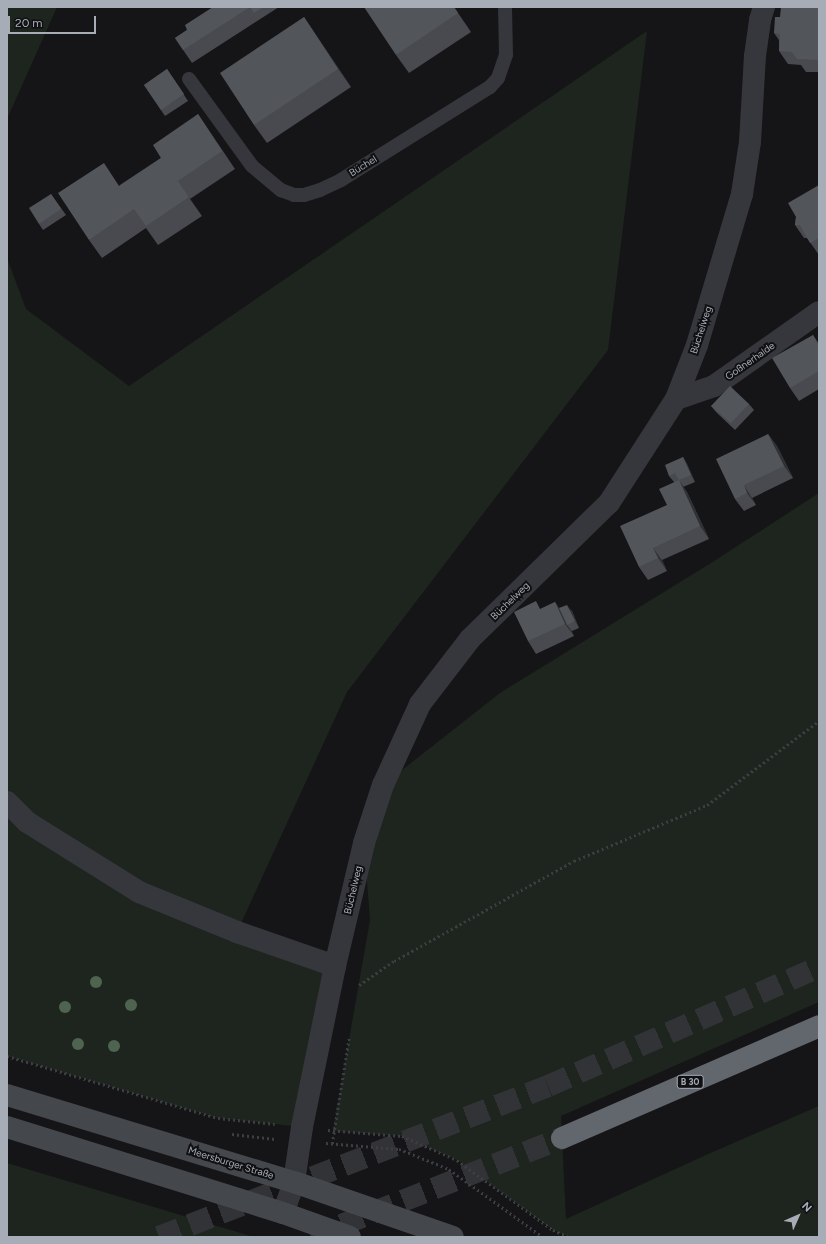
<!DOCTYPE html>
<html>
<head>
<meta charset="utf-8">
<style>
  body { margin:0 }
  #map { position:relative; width:826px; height:1244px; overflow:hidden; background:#151517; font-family:Figtree,sans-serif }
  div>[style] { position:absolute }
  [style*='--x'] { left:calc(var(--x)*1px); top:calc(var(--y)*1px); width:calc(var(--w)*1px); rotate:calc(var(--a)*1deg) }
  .green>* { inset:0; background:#1d251e }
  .highway-tunnel>* { height:22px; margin-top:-11px; transform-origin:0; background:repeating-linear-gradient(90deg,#323337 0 22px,transparent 0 33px) }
  .path>* { height:2.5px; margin-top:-1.25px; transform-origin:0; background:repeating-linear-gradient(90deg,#3c3e43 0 2px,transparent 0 5px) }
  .lane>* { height:14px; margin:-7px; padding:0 7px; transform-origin:7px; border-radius:7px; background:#36373c }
  .street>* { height:22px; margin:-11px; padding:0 11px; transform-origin:11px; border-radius:11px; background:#36373c }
  .secondary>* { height:22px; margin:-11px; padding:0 11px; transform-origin:11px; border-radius:11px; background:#44474c }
  .highway>* { height:22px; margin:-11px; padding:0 11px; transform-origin:11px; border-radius:11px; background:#62666d }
  .trees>* { width:12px; height:12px; margin:-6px; border-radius:50%; background:#4f6351 }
  .wall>* { inset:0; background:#484a4f }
  .shaded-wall>* { inset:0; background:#2f3134 }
  .building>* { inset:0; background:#52555a }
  span { translate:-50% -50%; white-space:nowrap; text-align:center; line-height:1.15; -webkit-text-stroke:4px #101012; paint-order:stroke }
  .shield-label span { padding:1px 3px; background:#101012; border:1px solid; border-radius:3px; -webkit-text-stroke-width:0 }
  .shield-label { font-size:9px; color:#a7adb7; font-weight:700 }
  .street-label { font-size:10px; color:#a7adb7 }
  .frame { position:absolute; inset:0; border:8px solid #a7adb7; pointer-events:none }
  .north { position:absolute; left:778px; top:1196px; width:40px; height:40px; -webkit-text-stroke:3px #101012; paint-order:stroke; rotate:45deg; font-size:11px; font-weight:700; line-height:16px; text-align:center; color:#a7adb7 }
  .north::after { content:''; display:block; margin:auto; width:14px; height:18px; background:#a7adb7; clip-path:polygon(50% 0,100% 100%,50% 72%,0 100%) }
  .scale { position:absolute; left:8px; top:16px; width:88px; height:18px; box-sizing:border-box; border:2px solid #a7adb7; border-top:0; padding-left:5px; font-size:12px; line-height:14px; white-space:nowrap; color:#a7adb7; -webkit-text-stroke:3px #101012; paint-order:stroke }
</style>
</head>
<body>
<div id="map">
  <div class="green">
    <i style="clip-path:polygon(7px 7px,57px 7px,7px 119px)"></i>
    <i style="clip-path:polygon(647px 31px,608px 350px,347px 692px,237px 932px,335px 966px,302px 1127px,218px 1118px,7px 1056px,7px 258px,26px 309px,129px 386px)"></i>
    <i style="clip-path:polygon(819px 493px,819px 1002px,561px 1116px,566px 1219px,706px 1155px,819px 1106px,819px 1237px,569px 1237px,553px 1230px,457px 1160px,402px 1136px,333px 1131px,370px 920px,364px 843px,383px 785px,500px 693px,711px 563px)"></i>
    <i style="clip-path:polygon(7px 1163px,254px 1237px,7px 1237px)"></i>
  </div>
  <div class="highway-tunnel">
    <i style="--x:159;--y:1237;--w:417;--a:-21.2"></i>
    <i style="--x:548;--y:1086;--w:296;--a:-23.7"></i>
    <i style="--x:311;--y:1237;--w:270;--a:-21.5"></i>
  </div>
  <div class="path">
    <i style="--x:359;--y:985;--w:42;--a:-34.4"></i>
    <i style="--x:394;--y:961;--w:206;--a:-29.1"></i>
    <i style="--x:574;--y:861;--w:144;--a:-22.8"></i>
    <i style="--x:707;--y:805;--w:140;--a:-36.9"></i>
    <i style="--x:7;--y:1056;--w:220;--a:16.4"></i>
    <i style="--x:218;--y:1118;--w:57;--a:6"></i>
    <i style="--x:328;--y:1130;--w:74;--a:4.6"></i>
    <i style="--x:402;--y:1136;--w:60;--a:23.6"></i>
    <i style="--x:457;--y:1160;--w:119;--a:36.1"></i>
    <i style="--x:553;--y:1230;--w:17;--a:24"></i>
    <i style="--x:232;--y:1134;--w:43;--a:6.6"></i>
    <i style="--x:326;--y:1143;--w:73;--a:4.7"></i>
    <i style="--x:399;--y:1149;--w:54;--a:21.8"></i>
    <i style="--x:449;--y:1169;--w:116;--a:35.9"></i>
    <i style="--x:332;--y:1144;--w:107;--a:-80.9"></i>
    <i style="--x:748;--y:1237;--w:11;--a:0"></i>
  </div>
  <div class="lane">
    <i style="--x:189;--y:79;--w:107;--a:54.1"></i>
    <i style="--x:252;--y:166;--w:38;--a:40"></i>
    <i style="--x:281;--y:190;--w:14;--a:21"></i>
    <i style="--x:294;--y:195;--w:10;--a:0"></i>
    <i style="--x:304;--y:195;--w:17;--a:-17"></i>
    <i style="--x:320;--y:190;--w:23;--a:-25"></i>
    <i style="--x:341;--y:180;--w:176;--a:-32"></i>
    <i style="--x:490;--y:87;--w:12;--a:-48"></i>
    <i style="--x:498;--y:78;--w:24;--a:-71"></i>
    <i style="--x:506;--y:55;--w:48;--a:-91.2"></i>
  </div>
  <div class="street">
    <i style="--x:676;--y:399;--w:40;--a:-18.9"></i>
    <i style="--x:714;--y:386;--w:128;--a:-35.2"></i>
    <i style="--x:7;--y:802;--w:28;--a:45"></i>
    <i style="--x:27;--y:822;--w:132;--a:32"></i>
    <i style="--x:139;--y:892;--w:106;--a:22.2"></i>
    <i style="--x:237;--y:932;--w:104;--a:19.1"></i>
    <i style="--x:283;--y:1213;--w:33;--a:-70"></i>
    <i style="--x:294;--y:1182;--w:56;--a:-81.7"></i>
    <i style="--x:302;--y:1127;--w:164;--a:-78.4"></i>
    <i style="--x:335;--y:966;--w:126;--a:-76.7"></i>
    <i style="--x:364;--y:843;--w:61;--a:-71.9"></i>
    <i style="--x:383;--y:785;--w:89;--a:-65.4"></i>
    <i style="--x:420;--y:704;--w:82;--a:-52.4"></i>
    <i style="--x:470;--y:639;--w:194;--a:-44.4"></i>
    <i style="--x:609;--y:503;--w:124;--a:-57.2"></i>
    <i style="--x:676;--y:399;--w:58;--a:-68.7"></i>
    <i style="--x:697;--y:345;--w:158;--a:-73.4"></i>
    <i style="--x:742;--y:194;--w:53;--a:-81.3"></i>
    <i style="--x:750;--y:142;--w:86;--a:-86.7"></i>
    <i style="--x:755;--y:56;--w:36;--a:-82"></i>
    <i style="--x:760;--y:20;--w:14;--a:-73"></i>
  </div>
  <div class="secondary">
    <i style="--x:7;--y:1095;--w:300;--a:16.9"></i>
    <i style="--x:294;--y:1182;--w:168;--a:19.1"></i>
    <i style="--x:7;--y:1127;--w:289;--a:17.3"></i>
    <i style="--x:283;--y:1213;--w:71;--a:19.7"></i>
  </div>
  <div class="highway">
    <i style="--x:562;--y:1138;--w:280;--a:-23.5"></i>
  </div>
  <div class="trees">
    <i style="left:96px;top:982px"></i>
    <i style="left:131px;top:1005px"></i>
    <i style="left:65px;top:1007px"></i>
    <i style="left:78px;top:1044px"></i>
    <i style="left:114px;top:1046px"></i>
  </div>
  <div class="wall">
    <i style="clip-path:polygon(213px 7px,279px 7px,192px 63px,175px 38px,187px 30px)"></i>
    <i style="clip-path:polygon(454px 7px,471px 32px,409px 73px,396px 55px)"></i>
    <i style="clip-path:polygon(819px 7px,819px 72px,806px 72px,801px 65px,788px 64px,779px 51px,779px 40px,774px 33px,780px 17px)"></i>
    <i style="clip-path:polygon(304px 17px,351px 87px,267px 143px,254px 125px)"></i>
    <i style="clip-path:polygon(167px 69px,188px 101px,165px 116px,144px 85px)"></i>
    <i style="clip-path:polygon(198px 114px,235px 169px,190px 199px,202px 216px,158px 245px,146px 228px,102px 258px,89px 240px,120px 185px,161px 158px)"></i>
    <i style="clip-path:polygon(819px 185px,819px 255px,807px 238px,804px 238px,795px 225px,796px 217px)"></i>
    <i style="clip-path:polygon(51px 194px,66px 215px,43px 230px,39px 224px)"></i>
    <i style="clip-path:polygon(813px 335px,819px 344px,819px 389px,799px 401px,790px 388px)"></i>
    <i style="clip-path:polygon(749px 404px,754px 410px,735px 430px,716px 412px,711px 406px)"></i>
    <i style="clip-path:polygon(768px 434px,777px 446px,793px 478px,752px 498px,756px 505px,744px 511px,735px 499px)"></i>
    <i style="clip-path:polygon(683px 457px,687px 464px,695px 482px,683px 487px,687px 492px,709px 539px,662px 560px,667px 571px,648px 580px,639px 567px,667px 505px,674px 482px,669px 476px)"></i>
    <i style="clip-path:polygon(555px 602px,559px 608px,572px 611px,579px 628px,572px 631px,571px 630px,574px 636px,536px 654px,528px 641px,541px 609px)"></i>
  </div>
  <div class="shaded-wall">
    <i style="clip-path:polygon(304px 17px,316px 35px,351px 87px,338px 69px)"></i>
    <i style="clip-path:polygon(178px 181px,190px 199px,202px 216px,189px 197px)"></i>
    <i style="clip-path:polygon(768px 434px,777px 446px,793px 478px,784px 466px)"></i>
    <i style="clip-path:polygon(683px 457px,687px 464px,695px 482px,691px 475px)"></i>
    <i style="clip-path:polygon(679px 480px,687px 492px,709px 539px,700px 526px)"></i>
    <i style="clip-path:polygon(744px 485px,752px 498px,756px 505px,747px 493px)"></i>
    <i style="clip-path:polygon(653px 548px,662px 560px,667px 571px,658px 558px)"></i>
    <i style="clip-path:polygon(555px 602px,564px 615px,567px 625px,571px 630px,574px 636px,565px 624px)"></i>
    <i style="clip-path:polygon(567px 605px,572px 611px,579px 628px,575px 621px)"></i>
  </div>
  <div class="building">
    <i style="clip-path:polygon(213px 7px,250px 7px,183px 50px,175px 38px,187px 30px,185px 25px)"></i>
    <i style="clip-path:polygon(250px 7px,264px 7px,254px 13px)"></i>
    <i style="clip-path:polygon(364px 7px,454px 7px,458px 13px,396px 55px)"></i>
    <i style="clip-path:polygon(781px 7px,819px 7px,819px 60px,797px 59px,792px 52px,779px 51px,780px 34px,774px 33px,775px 17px,780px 17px)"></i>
    <i style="clip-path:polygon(304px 17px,338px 69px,254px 125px,220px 73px)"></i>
    <i style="clip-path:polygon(167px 69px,184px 94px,161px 110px,144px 85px)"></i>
    <i style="clip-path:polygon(198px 114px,222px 151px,178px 181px,189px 197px,146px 226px,134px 209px,89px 240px,58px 193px,104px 163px,119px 186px,161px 158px,153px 145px)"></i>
    <i style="clip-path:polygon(819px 185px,819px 238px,810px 243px,800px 225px,795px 225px,796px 217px,788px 203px)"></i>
    <i style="clip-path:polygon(51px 194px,61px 209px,39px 224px,29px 208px)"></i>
    <i style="clip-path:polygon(813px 335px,819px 346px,819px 371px,790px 388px,772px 358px)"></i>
    <i style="clip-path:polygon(730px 386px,749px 404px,731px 423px,711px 406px)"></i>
    <i style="clip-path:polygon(768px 434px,784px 466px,744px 485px,747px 493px,735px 499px,716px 459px)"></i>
    <i style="clip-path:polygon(683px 457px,691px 475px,679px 480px,675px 473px,669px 476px,665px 465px)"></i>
    <i style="clip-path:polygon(679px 480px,700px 526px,653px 548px,658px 558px,639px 567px,620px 526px,667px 505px,659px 489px)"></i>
    <i style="clip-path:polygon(536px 601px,540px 609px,555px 602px,565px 624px,528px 641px,514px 612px)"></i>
    <i style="clip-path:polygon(567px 605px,575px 621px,567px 625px,559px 608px)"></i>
  </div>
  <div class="shield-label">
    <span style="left:690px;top:1082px">B 30</span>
  </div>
  <div class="street-label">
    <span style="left:363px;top:166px;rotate:-32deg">Büchel</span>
    <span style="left:701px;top:330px;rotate:-72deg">Büchelweg</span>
    <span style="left:750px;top:361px;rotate:-35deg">Goßnerhalde</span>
    <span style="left:510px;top:601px;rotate:-44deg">Büchelweg</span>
    <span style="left:353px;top:890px;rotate:-77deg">Büchelweg</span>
    <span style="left:231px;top:1163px;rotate:17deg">Meersburger Straße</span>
  </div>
  <div class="frame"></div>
  <div class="north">N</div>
  <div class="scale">20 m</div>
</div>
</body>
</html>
